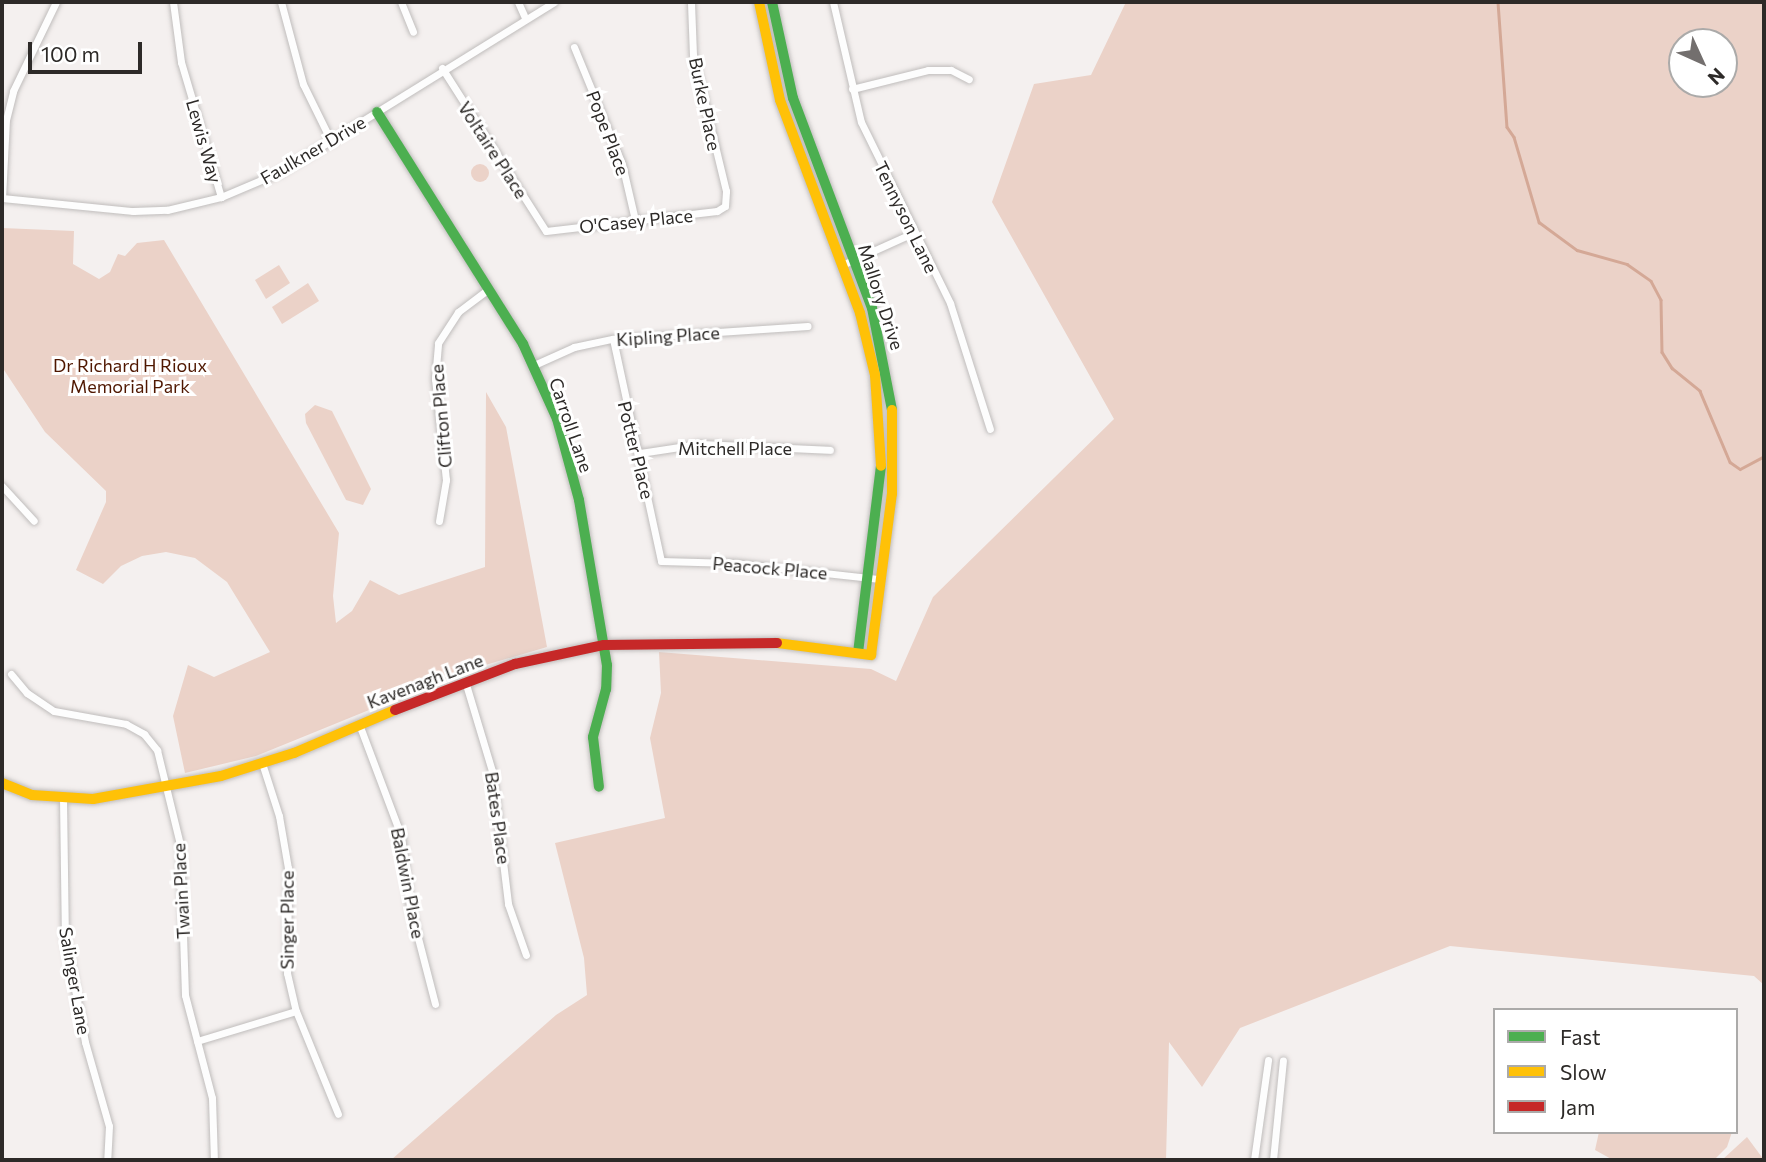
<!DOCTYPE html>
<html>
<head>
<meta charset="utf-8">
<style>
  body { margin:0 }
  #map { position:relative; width:1766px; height:1162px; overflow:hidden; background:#f4f0ef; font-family:Commissioner,sans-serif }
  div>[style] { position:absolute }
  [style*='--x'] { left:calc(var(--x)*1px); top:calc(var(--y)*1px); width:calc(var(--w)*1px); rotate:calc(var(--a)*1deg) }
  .green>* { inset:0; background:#ebd2c8 }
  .round { border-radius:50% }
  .stream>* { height:2.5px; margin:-1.25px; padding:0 1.25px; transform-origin:1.25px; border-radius:1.25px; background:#d4a896 }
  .roads { filter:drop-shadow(0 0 2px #c0bdbc) drop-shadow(0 0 2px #c0bdbc) }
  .street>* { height:7px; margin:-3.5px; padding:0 3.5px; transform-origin:3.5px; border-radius:3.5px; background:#fdfdfd }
  .fast>* { height:10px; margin:-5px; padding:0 5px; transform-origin:5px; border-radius:5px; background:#4caf50 }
  .slow>* { height:10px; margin:-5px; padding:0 5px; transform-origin:5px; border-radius:5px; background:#ffc107 }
  .jam>* { height:10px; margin:-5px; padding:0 5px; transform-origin:5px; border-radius:5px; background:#c62828 }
  span { translate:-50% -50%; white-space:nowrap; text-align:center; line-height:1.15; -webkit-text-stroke:6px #fff; paint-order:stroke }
  .street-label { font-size:18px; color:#2d2a28 }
  .park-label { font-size:18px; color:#4f1700 }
  .frame { position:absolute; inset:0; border:4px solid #2d2a28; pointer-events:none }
  .legend { position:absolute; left:1493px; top:1008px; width:245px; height:126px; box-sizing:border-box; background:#fff; border:2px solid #abaaa9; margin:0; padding:9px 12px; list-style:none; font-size:21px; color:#2d2a28 }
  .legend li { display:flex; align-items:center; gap:14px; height:35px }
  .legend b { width:35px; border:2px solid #abaaa9 }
  .north { position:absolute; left:1668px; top:28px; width:70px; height:70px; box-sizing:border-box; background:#fff; border:2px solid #abaaa9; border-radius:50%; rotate:135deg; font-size:19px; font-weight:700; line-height:28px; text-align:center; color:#2d2a28 }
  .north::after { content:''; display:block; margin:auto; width:24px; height:32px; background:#736f6e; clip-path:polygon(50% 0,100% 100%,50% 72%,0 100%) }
  .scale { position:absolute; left:28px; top:42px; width:114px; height:32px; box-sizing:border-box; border:4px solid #2d2a28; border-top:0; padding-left:9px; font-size:21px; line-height:24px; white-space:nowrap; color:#2d2a28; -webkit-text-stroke:5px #fff; paint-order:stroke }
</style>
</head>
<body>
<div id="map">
  <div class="green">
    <i style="clip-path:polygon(evenodd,1126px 2px,1764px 2px,1764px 985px,1754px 976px,1450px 946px,1240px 1028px,1202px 1087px,1169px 1042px,1166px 1160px,391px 1160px,556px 1015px,587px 995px,584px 958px,555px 843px,665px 818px,650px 738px,661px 693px,659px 652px,871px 669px,896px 681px,933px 597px,1114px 419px,992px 202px,1034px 84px,1091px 75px,1126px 2px,1682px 42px,1724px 42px,1724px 84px,1682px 84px,1682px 42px)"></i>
    <i class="round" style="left:471px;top:164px;width:18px;height:18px"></i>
    <i style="clip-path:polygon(2px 228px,74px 231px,73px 264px,99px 279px,110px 272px,118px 254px,125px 256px,137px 243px,164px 240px,339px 533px,333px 596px,336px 623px,352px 611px,370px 580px,399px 595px,485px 567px,486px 392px,506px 427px,547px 647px,465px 671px,256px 756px,185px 773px,173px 716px,188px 665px,214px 677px,270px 652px,227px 582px,195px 558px,166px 552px,142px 556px,121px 566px,103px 584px,76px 570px,106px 502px,106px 491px,45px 432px,2px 367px)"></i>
    <i style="clip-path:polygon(279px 265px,290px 283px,266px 299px,255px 280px)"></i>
    <i style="clip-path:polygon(308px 283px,319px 301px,282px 324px,272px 307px)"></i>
    <i style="clip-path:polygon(315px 405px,332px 411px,371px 489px,363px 505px,346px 500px,306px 423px,305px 414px)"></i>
    <i style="clip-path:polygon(1599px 1132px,1732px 1132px,1727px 1147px,1714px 1160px,1613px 1160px,1595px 1150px)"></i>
    <i style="clip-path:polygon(1747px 1137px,1764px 1160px,1722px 1160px)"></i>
  </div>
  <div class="stream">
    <i style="--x:1498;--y:2;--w:125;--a:85.9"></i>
    <i style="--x:1507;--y:127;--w:12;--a:55"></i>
    <i style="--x:1514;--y:137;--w:89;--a:73.6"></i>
    <i style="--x:1539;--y:222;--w:47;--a:36.4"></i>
    <i style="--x:1577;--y:250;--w:52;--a:15.6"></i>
    <i style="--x:1627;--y:264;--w:29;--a:35"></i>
    <i style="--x:1651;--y:281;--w:21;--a:62"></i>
    <i style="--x:1661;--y:300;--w:52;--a:88.9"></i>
    <i style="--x:1662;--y:352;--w:19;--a:58"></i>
    <i style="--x:1672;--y:368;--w:36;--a:39"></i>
    <i style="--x:1700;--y:391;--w:77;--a:67.1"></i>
    <i style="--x:1730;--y:462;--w:12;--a:35"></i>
    <i style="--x:1740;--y:469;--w:27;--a:-28"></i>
  </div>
  <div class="roads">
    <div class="street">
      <i style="--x:173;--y:2;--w:61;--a:82.4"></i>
      <i style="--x:181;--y:62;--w:141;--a:73.5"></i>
      <i style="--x:281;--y:2;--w:85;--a:75"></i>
      <i style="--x:303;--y:84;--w:64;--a:63.8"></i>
      <i style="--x:401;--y:2;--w:32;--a:68"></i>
      <i style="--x:518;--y:2;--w:17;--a:66"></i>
      <i style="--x:833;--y:2;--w:123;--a:76.9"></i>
      <i style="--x:861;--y:122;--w:202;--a:63.8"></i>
      <i style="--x:950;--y:303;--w:132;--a:72.4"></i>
      <i style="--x:574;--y:47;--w:126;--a:67.7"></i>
      <i style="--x:622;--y:164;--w:57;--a:76.9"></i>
      <i style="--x:442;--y:68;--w:193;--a:57.5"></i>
      <i style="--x:546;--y:231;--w:172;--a:-6.7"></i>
      <i style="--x:717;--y:211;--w:9;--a:-32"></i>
      <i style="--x:725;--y:206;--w:15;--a:-86"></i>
      <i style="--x:726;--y:191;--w:140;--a:-103.6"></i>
      <i style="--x:693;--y:55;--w:53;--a:-92.2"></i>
      <i style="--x:852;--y:89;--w:78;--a:-14"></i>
      <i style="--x:928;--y:70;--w:23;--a:0"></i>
      <i style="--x:951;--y:70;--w:20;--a:27"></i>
      <i style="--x:2;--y:198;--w:132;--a:5.7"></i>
      <i style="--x:133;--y:211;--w:34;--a:-2"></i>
      <i style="--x:167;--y:210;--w:56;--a:-13.5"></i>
      <i style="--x:221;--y:197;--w:64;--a:-23"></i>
      <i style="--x:280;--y:172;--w:322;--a:-31.8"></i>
      <i style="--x:2;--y:198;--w:78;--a:-87.1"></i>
      <i style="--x:6;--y:120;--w:30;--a:-76"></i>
      <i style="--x:13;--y:91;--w:99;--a:-64.2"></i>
      <i style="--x:842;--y:265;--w:78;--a:-24.3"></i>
      <i style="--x:613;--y:339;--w:227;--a:77.8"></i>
      <i style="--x:661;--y:561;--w:73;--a:1.6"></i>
      <i style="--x:734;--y:563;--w:147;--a:6.3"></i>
      <i style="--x:534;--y:365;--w:44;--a:-24.2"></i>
      <i style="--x:574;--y:347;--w:40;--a:-12"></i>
      <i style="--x:613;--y:339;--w:195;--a:-3.8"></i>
      <i style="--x:640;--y:453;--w:60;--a:-8.7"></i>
      <i style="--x:699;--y:444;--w:131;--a:2.6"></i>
      <i style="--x:2;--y:486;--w:47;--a:47.6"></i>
      <i style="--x:439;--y:521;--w:42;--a:-80.3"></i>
      <i style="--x:446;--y:480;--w:102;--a:-96.2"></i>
      <i style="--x:435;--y:379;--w:36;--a:-85"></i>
      <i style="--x:438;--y:343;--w:37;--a:-57"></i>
      <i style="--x:458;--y:312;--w:38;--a:-37"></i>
      <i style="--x:11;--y:674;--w:25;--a:50"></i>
      <i style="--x:27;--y:693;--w:32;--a:34"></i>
      <i style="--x:54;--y:711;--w:73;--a:10.2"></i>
      <i style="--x:126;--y:724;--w:21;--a:29"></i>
      <i style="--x:144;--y:734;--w:21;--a:51"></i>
      <i style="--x:157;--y:750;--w:97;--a:76.3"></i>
      <i style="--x:180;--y:844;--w:151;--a:88.1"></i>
      <i style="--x:185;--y:995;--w:106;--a:75.3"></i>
      <i style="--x:212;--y:1098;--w:62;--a:88.2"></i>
      <i style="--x:465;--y:681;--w:94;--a:73.3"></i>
      <i style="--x:492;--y:771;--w:134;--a:83.1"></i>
      <i style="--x:508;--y:904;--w:54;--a:70.6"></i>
      <i style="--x:359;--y:724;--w:120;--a:69.4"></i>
      <i style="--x:401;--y:836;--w:72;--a:82.8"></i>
      <i style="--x:410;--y:907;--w:100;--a:75.5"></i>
      <i style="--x:262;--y:763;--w:56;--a:72.2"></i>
      <i style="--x:279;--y:816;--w:53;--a:80.2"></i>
      <i style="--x:288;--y:868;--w:105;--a:90.5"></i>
      <i style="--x:287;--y:973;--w:39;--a:77"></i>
      <i style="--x:296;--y:1011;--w:111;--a:67.8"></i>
      <i style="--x:63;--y:799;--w:138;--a:89.2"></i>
      <i style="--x:65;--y:937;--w:107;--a:79.2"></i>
      <i style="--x:85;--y:1042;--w:87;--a:74.1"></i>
      <i style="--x:109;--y:1126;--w:34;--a:93"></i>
      <i style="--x:197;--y:1041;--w:103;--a:-16.9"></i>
      <i style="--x:1254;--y:1160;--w:101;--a:-82"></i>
      <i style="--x:1273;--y:1160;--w:100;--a:-84.3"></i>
    </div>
    <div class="fast">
      <i style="--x:772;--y:2;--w:98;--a:77.7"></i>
      <i style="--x:793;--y:98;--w:224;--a:69.4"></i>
      <i style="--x:872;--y:308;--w:104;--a:78.9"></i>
      <i style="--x:377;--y:112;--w:274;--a:57.8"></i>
      <i style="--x:523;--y:344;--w:82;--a:65.6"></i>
      <i style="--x:557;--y:419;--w:84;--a:74.8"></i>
      <i style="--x:579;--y:500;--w:167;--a:80.4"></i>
      <i style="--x:607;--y:665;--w:24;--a:92"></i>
      <i style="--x:606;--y:689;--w:50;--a:105.2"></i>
      <i style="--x:593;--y:737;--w:50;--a:83.2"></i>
      <i style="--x:858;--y:653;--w:188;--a:-83"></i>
    </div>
    <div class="slow">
      <i style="--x:759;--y:2;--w:100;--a:77.9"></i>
      <i style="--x:780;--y:100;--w:228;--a:69.4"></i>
      <i style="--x:860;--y:313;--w:64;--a:76.4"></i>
      <i style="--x:875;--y:375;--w:91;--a:86.2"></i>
      <i style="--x:777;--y:643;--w:95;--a:7.3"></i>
      <i style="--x:871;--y:655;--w:162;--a:-82.6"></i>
      <i style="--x:892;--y:494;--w:84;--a:-90"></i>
      <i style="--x:2;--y:783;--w:32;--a:22"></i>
      <i style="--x:32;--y:795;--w:61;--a:3.8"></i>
      <i style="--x:93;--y:799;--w:130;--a:-10.2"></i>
      <i style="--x:221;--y:776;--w:77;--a:-17.5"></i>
      <i style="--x:294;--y:753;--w:110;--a:-23.1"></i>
    </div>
    <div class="jam">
      <i style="--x:395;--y:710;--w:129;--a:-21"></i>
      <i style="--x:515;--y:664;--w:91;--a:-12.1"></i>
      <i style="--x:604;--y:645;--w:173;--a:-0.7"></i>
    </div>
  </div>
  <div class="street-label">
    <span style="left:705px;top:104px;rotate:78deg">Burke Place</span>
    <span style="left:608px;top:133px;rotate:69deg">Pope Place</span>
    <span style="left:204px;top:141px;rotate:74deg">Lewis Way</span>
    <span style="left:313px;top:150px;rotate:-30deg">Faulkner Drive</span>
    <span style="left:493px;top:150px;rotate:57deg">Voltaire Place</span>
    <span style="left:906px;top:217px;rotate:64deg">Tennyson Lane</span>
    <span style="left:636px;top:221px;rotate:-6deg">O'Casey Place</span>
    <span style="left:881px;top:297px;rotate:72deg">Mallory Drive</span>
    <span style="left:668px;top:336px;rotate:-4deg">Kipling Place</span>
    <span style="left:441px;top:416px;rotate:-95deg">Clifton Place</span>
    <span style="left:571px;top:425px;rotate:71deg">Carroll Lane</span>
    <span style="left:735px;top:448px">Mitchell Place</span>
    <span style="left:636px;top:450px;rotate:76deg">Potter Place</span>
    <span style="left:770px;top:568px;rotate:5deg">Peacock Place</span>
    <span style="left:425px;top:681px;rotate:-21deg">Kavenagh Lane</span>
    <span style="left:498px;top:818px;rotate:82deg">Bates Place</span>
    <span style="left:408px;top:883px;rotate:79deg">Baldwin Place</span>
    <span style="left:181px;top:891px;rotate:-93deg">Twain Place</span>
    <span style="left:287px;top:920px;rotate:-90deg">Singer Place</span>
    <span style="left:75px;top:981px;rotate:80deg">Salinger Lane</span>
  </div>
  <div class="park-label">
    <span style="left:130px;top:376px">Dr Richard H Rioux<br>Memorial Park</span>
  </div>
  <div class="frame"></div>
  <ul class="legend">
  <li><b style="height:9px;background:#4caf50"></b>Fast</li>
  <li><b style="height:9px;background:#ffc107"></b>Slow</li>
  <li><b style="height:9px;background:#c62828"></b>Jam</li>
  </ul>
  <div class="north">N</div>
  <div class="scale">100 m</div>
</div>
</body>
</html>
